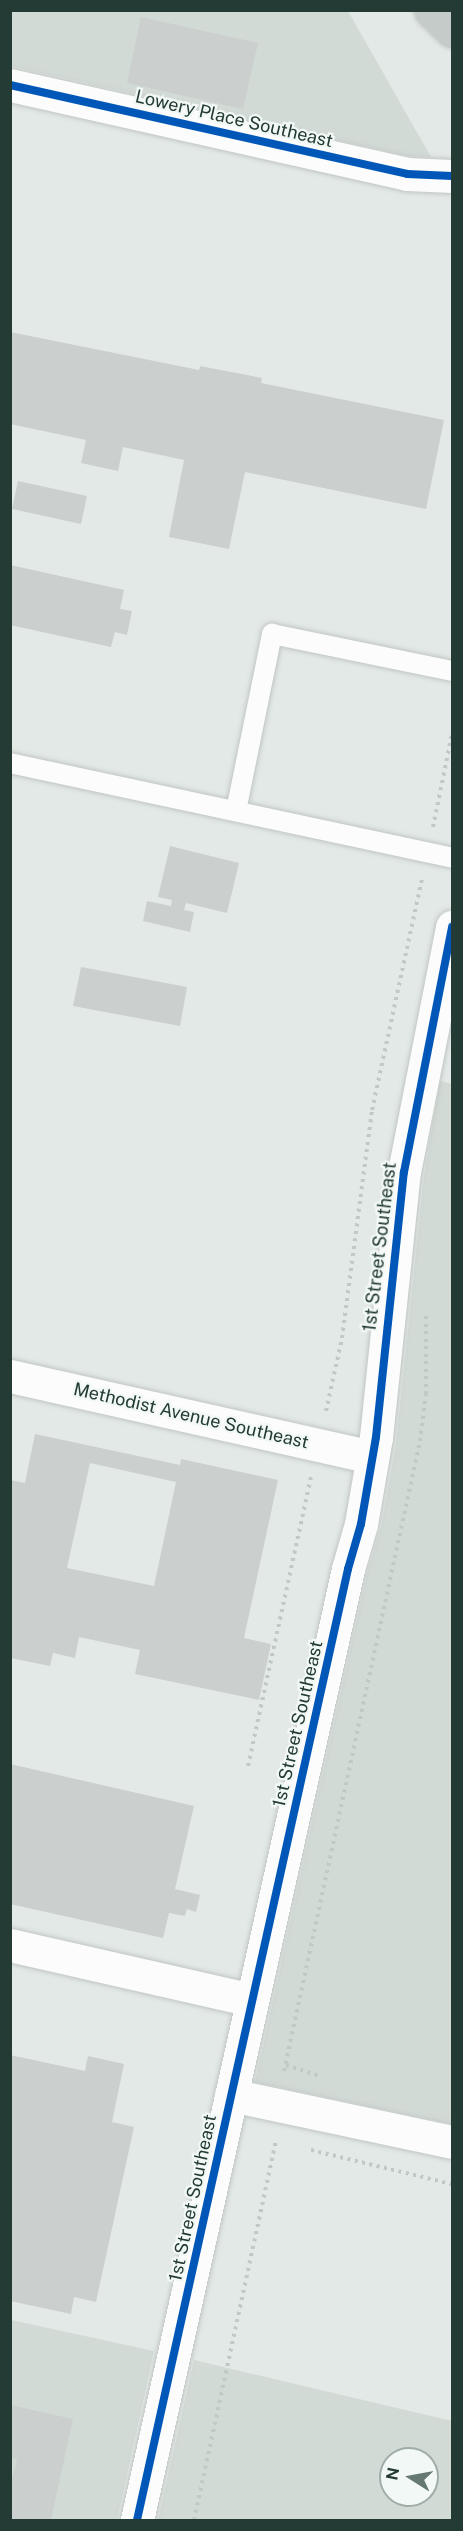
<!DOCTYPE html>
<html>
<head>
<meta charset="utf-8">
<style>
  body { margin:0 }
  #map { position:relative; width:463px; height:2531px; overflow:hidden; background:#e3e9e6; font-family:"Public Sans",sans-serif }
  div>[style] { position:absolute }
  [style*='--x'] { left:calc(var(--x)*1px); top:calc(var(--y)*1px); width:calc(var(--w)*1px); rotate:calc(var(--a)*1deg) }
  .built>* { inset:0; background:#d2dad6 }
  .building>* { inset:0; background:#cbd0ce }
  .path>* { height:4px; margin-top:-2px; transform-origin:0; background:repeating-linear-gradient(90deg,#c0c9c5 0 3px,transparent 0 7.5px) }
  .roads { filter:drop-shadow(0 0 2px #c0c6c3) drop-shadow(0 0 2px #c0c6c3) }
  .service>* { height:20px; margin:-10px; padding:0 10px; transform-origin:10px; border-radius:10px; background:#fbfcfb }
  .minor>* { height:33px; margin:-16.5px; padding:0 16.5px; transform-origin:16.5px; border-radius:16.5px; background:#fbfcfb }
  .trunk>* { height:33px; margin:-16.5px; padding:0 16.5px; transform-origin:16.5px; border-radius:16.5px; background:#c4cbc9 }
  .cycleway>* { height:8px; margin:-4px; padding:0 4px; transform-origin:4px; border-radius:4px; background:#0057b8 }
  span { translate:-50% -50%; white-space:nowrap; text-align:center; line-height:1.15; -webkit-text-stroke:4.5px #f2f8f5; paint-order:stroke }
  .street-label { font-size:18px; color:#233b34 }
  .frame { position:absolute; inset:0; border:12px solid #233b34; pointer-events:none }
  .north { position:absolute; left:379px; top:2447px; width:60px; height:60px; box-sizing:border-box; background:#f2f8f5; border:2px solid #9faca8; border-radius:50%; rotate:281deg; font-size:16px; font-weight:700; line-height:24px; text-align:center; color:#233b34 }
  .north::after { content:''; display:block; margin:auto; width:21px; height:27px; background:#667872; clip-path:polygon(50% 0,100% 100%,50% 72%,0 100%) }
</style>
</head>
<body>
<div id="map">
  <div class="built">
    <i style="clip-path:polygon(11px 11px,348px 11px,431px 157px,409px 156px,11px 66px)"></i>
    <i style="clip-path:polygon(440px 1081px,452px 1084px,452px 2124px,255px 2082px,367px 1574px,381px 1527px,396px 1444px,424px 1176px)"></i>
    <i style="clip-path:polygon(11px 2320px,154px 2351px,117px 2520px,11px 2520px)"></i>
    <i style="clip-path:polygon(evenodd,194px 2360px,452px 2421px,452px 2520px,158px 2520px,194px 2360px,391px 2459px,427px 2459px,427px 2495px,391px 2495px,391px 2459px)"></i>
  </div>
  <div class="building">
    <i style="clip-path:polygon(141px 17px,258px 43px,243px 109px,127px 83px)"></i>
    <i style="clip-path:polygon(10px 332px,199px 370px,200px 366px,262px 378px,261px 383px,444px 420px,426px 509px,245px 472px,229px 549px,169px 537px,184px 460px,123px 447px,118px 471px,81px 463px,86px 440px,10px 424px)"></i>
    <i style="clip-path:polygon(18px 481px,87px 496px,81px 524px,12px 509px)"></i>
    <i style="clip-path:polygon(10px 565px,124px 590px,120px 609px,132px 611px,127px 635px,115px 632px,111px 647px,10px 625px)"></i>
    <i style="clip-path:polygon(170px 846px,239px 863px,227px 913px,186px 903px,184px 910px,194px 912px,190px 932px,143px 921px,147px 901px,171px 906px,172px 900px,158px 897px)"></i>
    <i style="clip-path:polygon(81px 967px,187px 987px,180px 1026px,73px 1006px)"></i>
    <i style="clip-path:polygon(evenodd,35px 1434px,180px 1465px,181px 1459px,278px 1480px,244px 1638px,271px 1644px,259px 1700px,135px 1674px,140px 1650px,79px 1637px,75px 1658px,53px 1653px,50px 1666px,10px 1658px,10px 1480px,25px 1483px,35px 1434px,90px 1463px,176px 1482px,154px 1586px,67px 1568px,90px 1463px)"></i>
    <i style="clip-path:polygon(10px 1764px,194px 1806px,175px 1889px,200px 1895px,196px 1912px,187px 1909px,185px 1916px,169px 1913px,163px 1938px,10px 1904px)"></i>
    <i style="clip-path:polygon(10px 2055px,85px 2071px,88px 2056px,124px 2064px,112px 2122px,134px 2127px,96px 2302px,74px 2297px,71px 2314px,10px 2301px)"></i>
    <i style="clip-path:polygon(10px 2405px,73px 2419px,51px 2520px,10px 2520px,10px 2487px,17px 2459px,10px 2458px)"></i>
  </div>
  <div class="path">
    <i style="--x:433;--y:827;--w:95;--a:-78.5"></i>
    <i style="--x:326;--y:1411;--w:75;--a:-77.6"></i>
    <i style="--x:342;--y:1338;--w:230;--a:-82.5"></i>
    <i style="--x:372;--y:1110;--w:237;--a:-77.8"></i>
    <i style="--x:248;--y:1766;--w:296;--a:-77.7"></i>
    <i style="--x:286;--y:2065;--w:35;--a:18"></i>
    <i style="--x:284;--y:2071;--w:645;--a:-77.82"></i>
    <i style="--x:420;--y:1441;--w:47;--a:-82.7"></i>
    <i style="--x:426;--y:1394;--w:81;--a:-90"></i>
    <i style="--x:311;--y:2150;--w:145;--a:13.6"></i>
    <i style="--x:194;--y:2520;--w:387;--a:-77.8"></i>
  </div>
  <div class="roads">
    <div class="service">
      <i style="--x:10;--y:763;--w:452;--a:12.1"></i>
      <i style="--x:236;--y:811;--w:181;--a:-78.5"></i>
      <i style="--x:272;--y:634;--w:184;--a:11.6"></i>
    </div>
    <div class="minor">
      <i style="--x:10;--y:85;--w:407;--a:12.6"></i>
      <i style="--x:407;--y:174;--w:45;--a:2.5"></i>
      <i style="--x:10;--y:1376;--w:371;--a:12.6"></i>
      <i style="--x:10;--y:1945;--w:248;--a:12.8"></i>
      <i style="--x:231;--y:2095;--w:226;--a:12"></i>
      <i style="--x:137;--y:2520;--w:974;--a:-77.49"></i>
      <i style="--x:348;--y:1569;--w:47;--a:-73.9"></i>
      <i style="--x:361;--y:1524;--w:88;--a:-80.2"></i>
      <i style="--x:376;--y:1437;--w:266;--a:-84"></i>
      <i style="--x:404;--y:1172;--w:250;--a:-78.9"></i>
    </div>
    <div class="trunk">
      <i style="--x:431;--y:10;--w:29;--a:44"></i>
    </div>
  </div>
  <div class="cycleway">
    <i style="--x:10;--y:85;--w:407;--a:12.6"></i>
    <i style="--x:407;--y:174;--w:45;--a:2.5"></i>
    <i style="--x:137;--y:2520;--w:974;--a:-77.49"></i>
    <i style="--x:348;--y:1569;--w:47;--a:-73.9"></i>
    <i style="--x:361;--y:1524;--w:88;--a:-80.2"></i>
    <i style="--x:376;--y:1437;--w:266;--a:-84"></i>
    <i style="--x:404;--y:1172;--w:250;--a:-78.9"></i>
  </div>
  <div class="street-label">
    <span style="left:234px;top:119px;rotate:13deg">Lowery Place Southeast</span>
    <span style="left:380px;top:1247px;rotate:-83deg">1st Street Southeast</span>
    <span style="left:191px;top:1416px;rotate:13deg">Methodist Avenue Southeast</span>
    <span style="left:298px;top:1724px;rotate:-77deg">1st Street Southeast</span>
    <span style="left:193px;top:2198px;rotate:-78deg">1st Street Southeast</span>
  </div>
  <div class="frame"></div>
  <div class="north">N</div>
</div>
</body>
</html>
